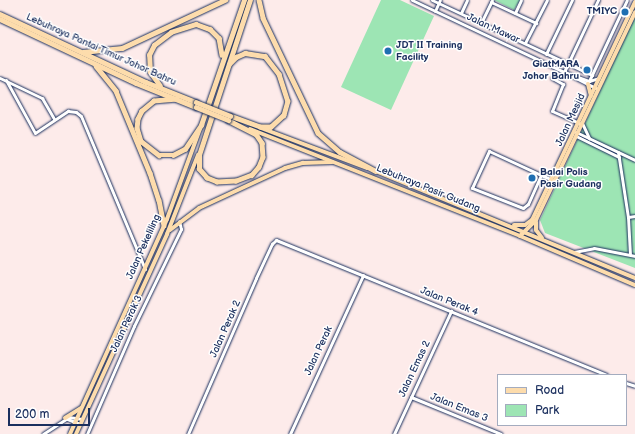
<!DOCTYPE html>
<html>
<head>
<meta charset="utf-8">
<style>
  body { margin:0 }
  #map { position:relative; width:635px; height:434px; overflow:hidden; background:#fdebea; font-family:"Balsamiq Sans",sans-serif }
  div>[style] { position:absolute }
  [style*='--x'] { left:calc(var(--x)*1px); top:calc(var(--y)*1px); width:calc(var(--w)*1px); rotate:calc(var(--a)*1deg) }
  .green>* { inset:0; background:#9de5b4 }
  .roads { filter:drop-shadow(0 0 1px #1b2f5e) drop-shadow(0 0 1px #1b2f5e) }
  .minor>* { height:3px; margin:-1.5px; padding:0 1.5px; transform-origin:1.5px; border-radius:1.5px; background:#fff }
  .major>* { height:4px; margin:-2px; padding:0 2px; transform-origin:2px; border-radius:2px; background:#fddcac }
  .highway>* { height:4.5px; margin:-2.25px; padding:0 2.25px; transform-origin:2.25px; border-radius:2.25px; background:#fddcac }
  .bridges { filter:drop-shadow(0 0 1px #1b2f5e) drop-shadow(0 0 1px #1b2f5e) }
  .highway-bridge>* { height:4.5px; margin:-2.25px; padding:0 2.25px; transform-origin:2.25px; border-radius:2.25px; background:#fddcac }
  .dots>* { width:11px; height:11px; translate:-50% -50%; box-sizing:border-box; border:2px solid #fff; border-radius:50% }
  span { translate:-50% -50%; white-space:nowrap; text-align:center; line-height:1.15; -webkit-text-stroke:3px #fff; paint-order:stroke }
  .poi-label { font-size:10px; color:#1b2f5e; font-weight:700 }
  .right { translate:-100% -50%; text-align:right }
  .left { translate:0 -50%; text-align:left }
  .street-label { font-size:10px; color:#1b2f5e }
  .legend { position:absolute; left:497px; top:374px; width:130px; height:52px; box-sizing:border-box; background:#fff; border:1px solid #a4acbf; margin:0; padding:5px 7px; list-style:none; font-size:12px; color:#1b2f5e }
  .legend li { display:flex; align-items:center; gap:8px; height:20px }
  .legend b { width:20px; border:1px solid #a4acbf }
  .scale { position:absolute; left:8px; top:408px; width:82px; height:18px; box-sizing:border-box; border:2px solid #1b2f5e; border-top:0; padding-left:5px; font-size:12px; line-height:14px; white-space:nowrap; color:#1b2f5e; -webkit-text-stroke:3px #fff; paint-order:stroke }
</style>
</head>
<body>
<div id="map">
  <div class="green">
    <i style="clip-path:polygon(381px 0,400px 0,434px 16px,391px 110px,341px 87px)"></i>
    <i style="clip-path:polygon(494px 0,520px 0,514px 10px)"></i>
    <i style="clip-path:polygon(635px 16px,635px 268px,545px 233px,540px 220px)"></i>
  </div>
  <div class="roads">
    <div class="minor">
      <i style="--x:412;--y:0;--w:168;--a:25.3"></i>
      <i style="--x:564;--y:72;--w:27;--a:20"></i>
      <i style="--x:589;--y:81;--w:10;--a:-17"></i>
      <i style="--x:432;--y:0;--w:177;--a:25.1"></i>
      <i style="--x:491;--y:2;--w:50;--a:25"></i>
      <i style="--x:435;--y:11;--w:12;--a:-66"></i>
      <i style="--x:461;--y:13;--w:14;--a:-65"></i>
      <i style="--x:515;--y:13;--w:14;--a:-65"></i>
      <i style="--x:481;--y:23;--w:25;--a:-64"></i>
      <i style="--x:525;--y:43;--w:48;--a:-62.9"></i>
      <i style="--x:546;--y:54;--w:60;--a:-64.3"></i>
      <i style="--x:564;--y:72;--w:80;--a:-64.7"></i>
      <i style="--x:566;--y:73;--w:34;--a:27"></i>
      <i style="--x:0;--y:78;--w:47;--a:25.5"></i>
      <i style="--x:42;--y:98;--w:24;--a:60"></i>
      <i style="--x:552;--y:78;--w:13;--a:29"></i>
      <i style="--x:563;--y:84;--w:29;--a:112"></i>
      <i style="--x:552;--y:111;--w:30;--a:24"></i>
      <i style="--x:6;--y:80;--w:60;--a:61.3"></i>
      <i style="--x:35;--y:133;--w:40;--a:-34"></i>
      <i style="--x:68;--y:111;--w:8;--a:7"></i>
      <i style="--x:76;--y:112;--w:6;--a:39"></i>
      <i style="--x:81;--y:116;--w:166;--a:67.3"></i>
      <i style="--x:589;--y:81;--w:89;--a:-64.9"></i>
      <i style="--x:582;--y:123;--w:17;--a:65"></i>
      <i style="--x:576;--y:132;--w:65;--a:25.4"></i>
      <i style="--x:576;--y:136;--w:48;--a:26"></i>
      <i style="--x:618;--y:152;--w:66;--a:81.3"></i>
      <i style="--x:628;--y:217;--w:37;--a:87"></i>
      <i style="--x:541;--y:175;--w:32;--a:114"></i>
      <i style="--x:528;--y:204;--w:6;--a:141"></i>
      <i style="--x:523;--y:208;--w:55;--a:-158.6"></i>
      <i style="--x:472;--y:188;--w:41;--a:-65.3"></i>
      <i style="--x:489;--y:151;--w:57;--a:24.8"></i>
      <i style="--x:541;--y:175;--w:13;--a:23"></i>
      <i style="--x:628;--y:217;--w:7;--a:-8"></i>
      <i style="--x:574;--y:252;--w:20;--a:-11"></i>
      <i style="--x:594;--y:248;--w:42;--a:11"></i>
      <i style="--x:626;--y:383;--w:9;--a:18"></i>
      <i style="--x:411;--y:397;--w:97;--a:22.3"></i>
      <i style="--x:65;--y:418;--w:16;--a:22"></i>
      <i style="--x:43;--y:434;--w:31;--a:-33"></i>
      <i style="--x:69;--y:417;--w:13;--a:9"></i>
      <i style="--x:87;--y:434;--w:118;--a:-66.5"></i>
      <i style="--x:134;--y:326;--w:108;--a:-64.1"></i>
      <i style="--x:181;--y:229;--w:8;--a:-104"></i>
      <i style="--x:188;--y:434;--w:170;--a:-66.4"></i>
      <i style="--x:256;--y:278;--w:38;--a:-65"></i>
      <i style="--x:272;--y:244;--w:6;--a:-45"></i>
      <i style="--x:276;--y:240;--w:357;--a:22.2"></i>
      <i style="--x:290;--y:434;--w:175;--a:-65.3"></i>
      <i style="--x:394;--y:434;--w:136;--a:-65.1"></i>
    </div>
    <div class="major">
      <i style="--x:588;--y:84;--w:12;--a:76"></i>
      <i style="--x:261;--y:128;--w:113;--a:20.7"></i>
      <i style="--x:250;--y:129;--w:290;--a:21.6"></i>
      <i style="--x:520;--y:236;--w:125;--a:23.1"></i>
      <i style="--x:373;--y:170;--w:283;--a:22.4"></i>
      <i style="--x:536;--y:222;--w:8;--a:90"></i>
      <i style="--x:536;--y:230;--w:10;--a:53"></i>
      <i style="--x:514;--y:225;--w:11;--a:0"></i>
      <i style="--x:525;--y:225;--w:9;--a:-36"></i>
      <i style="--x:532;--y:220;--w:241;--a:-64.7"></i>
      <i style="--x:170;--y:230;--w:36;--a:-37"></i>
      <i style="--x:199;--y:208;--w:95;--a:-24.9"></i>
      <i style="--x:285;--y:168;--w:19;--a:-16"></i>
      <i style="--x:303;--y:163;--w:29;--a:-2"></i>
      <i style="--x:520;--y:236;--w:23;--a:-45"></i>
      <i style="--x:536;--y:220;--w:230;--a:-64.5"></i>
      <i style="--x:65;--y:418;--w:19;--a:-32"></i>
      <i style="--x:70;--y:434;--w:236;--a:-65.7"></i>
      <i style="--x:167;--y:219;--w:96;--a:-69.9"></i>
      <i style="--x:76;--y:434;--w:220;--a:-65.5"></i>
      <i style="--x:167;--y:234;--w:85;--a:-68.6"></i>
    </div>
    <div class="highway">
      <i style="--x:259;--y:0;--w:18;--a:77"></i>
      <i style="--x:263;--y:18;--w:127;--a:64.4"></i>
      <i style="--x:318;--y:133;--w:29;--a:41"></i>
      <i style="--x:340;--y:152;--w:40;--a:28"></i>
      <i style="--x:0;--y:14;--w:161;--a:25"></i>
      <i style="--x:146;--y:82;--w:54;--a:21.8"></i>
      <i style="--x:0;--y:19;--w:150;--a:25.2"></i>
      <i style="--x:136;--y:83;--w:65;--a:21.8"></i>
      <i style="--x:83;--y:52;--w:39;--a:-6"></i>
      <i style="--x:122;--y:48;--w:114;--a:-25"></i>
      <i style="--x:229;--y:64;--w:10;--a:-45"></i>
      <i style="--x:236;--y:57;--w:10;--a:-24"></i>
      <i style="--x:245;--y:53;--w:20;--a:9"></i>
      <i style="--x:265;--y:56;--w:23;--a:52"></i>
      <i style="--x:279;--y:74;--w:28;--a:72"></i>
      <i style="--x:288;--y:101;--w:15;--a:106"></i>
      <i style="--x:284;--y:115;--w:18;--a:137"></i>
      <i style="--x:271;--y:127;--w:11;--a:180"></i>
      <i style="--x:260;--y:127;--w:32;--a:-160"></i>
      <i style="--x:96;--y:66;--w:32;--a:51"></i>
      <i style="--x:116;--y:91;--w:89;--a:67.5"></i>
      <i style="--x:150;--y:173;--w:28;--a:72"></i>
      <i style="--x:159;--y:200;--w:26;--a:79"></i>
      <i style="--x:160;--y:86;--w:17;--a:-126"></i>
      <i style="--x:150;--y:72;--w:17;--a:-93"></i>
      <i style="--x:149;--y:55;--w:11;--a:-63"></i>
      <i style="--x:154;--y:45;--w:21;--a:-37"></i>
      <i style="--x:171;--y:32;--w:26;--a:-18"></i>
      <i style="--x:196;--y:24;--w:15;--a:20"></i>
      <i style="--x:210;--y:29;--w:13;--a:45"></i>
      <i style="--x:219;--y:38;--w:17;--a:80"></i>
      <i style="--x:177;--y:99;--w:23;--a:175"></i>
      <i style="--x:154;--y:101;--w:16;--a:140"></i>
      <i style="--x:142;--y:111;--w:9;--a:117"></i>
      <i style="--x:138;--y:119;--w:9;--a:96"></i>
      <i style="--x:137;--y:128;--w:14;--a:73"></i>
      <i style="--x:141;--y:141;--w:23;--a:38"></i>
      <i style="--x:159;--y:155;--w:14;--a:0"></i>
      <i style="--x:173;--y:155;--w:13;--a:-27"></i>
      <i style="--x:185;--y:149;--w:29;--a:-56"></i>
      <i style="--x:201;--y:125;--w:132;--a:-71"></i>
      <i style="--x:228;--y:120;--w:31;--a:27"></i>
      <i style="--x:256;--y:134;--w:11;--a:56"></i>
      <i style="--x:262;--y:143;--w:14;--a:86"></i>
      <i style="--x:263;--y:157;--w:11;--a:112"></i>
      <i style="--x:259;--y:167;--w:11;--a:131"></i>
      <i style="--x:252;--y:175;--w:17;--a:159"></i>
      <i style="--x:236;--y:181;--w:19;--a:177"></i>
      <i style="--x:217;--y:182;--w:11;--a:-158"></i>
      <i style="--x:207;--y:178;--w:12;--a:-132"></i>
      <i style="--x:199;--y:169;--w:14;--a:-90"></i>
      <i style="--x:199;--y:155;--w:163;--a:-71.8"></i>
    </div>
  </div>
  <div class="bridges">
    <div class="highway-bridge">
      <i style="--x:196;--y:102;--w:37;--a:22"></i>
      <i style="--x:196;--y:107;--w:35;--a:22"></i>
    </div>
  </div>
  <div class="dots">
    <i style="left:625px;top:12px;background:#1f6fb2"></i>
    <i style="left:388px;top:51px;background:#1f6fb2"></i>
    <i style="left:587px;top:70px;background:#1f6fb2"></i>
    <i style="left:532px;top:178px;background:#1f6fb2"></i>
  </div>
  <div class="poi-label">
    <span class="right" style="left:617px;top:12px">TMIYC</span>
    <span class="left" style="left:396px;top:51px">JDT II Training<br>Facility</span>
    <span class="right" style="left:579px;top:70px">GiatMARA<br>Johor Bahru</span>
    <span class="left" style="left:540px;top:178px">Balai Polis<br>Pasir Gudang</span>
  </div>
  <div class="street-label">
    <span style="left:493px;top:29px;rotate:25deg">Jalan Mawar</span>
    <span style="left:101px;top:50px;rotate:24deg">Lebuhraya Pantai Timur Johor Bahru</span>
    <span style="left:571px;top:120px;rotate:-65deg">Jalan Mesjid</span>
    <span style="left:428px;top:189px;rotate:22deg">Lebuhraya Pasir Gudang</span>
    <span style="left:144px;top:247px;rotate:-66deg">Jalan Pekeliling</span>
    <span style="left:449px;top:302px;rotate:22deg">Jalan Perak 4</span>
    <span style="left:127px;top:324px;rotate:-65deg">Jalan Perak 3</span>
    <span style="left:226px;top:329px;rotate:-66deg">Jalan Perak 2</span>
    <span style="left:319px;top:351px;rotate:-65deg">Jalan Perak</span>
    <span style="left:415px;top:369px;rotate:-65deg">Jalan Emas 2</span>
    <span style="left:459px;top:408px;rotate:22deg">Jalan Emas 3</span>
  </div>
  <ul class="legend">
  <li><b style="height:5px;background:#fddcac"></b>Road</li>
  <li><b style="height:11px;background:#9de5b4"></b>Park</li>
  </ul>
  <div class="scale">200 m</div>
</div>
</body>
</html>
